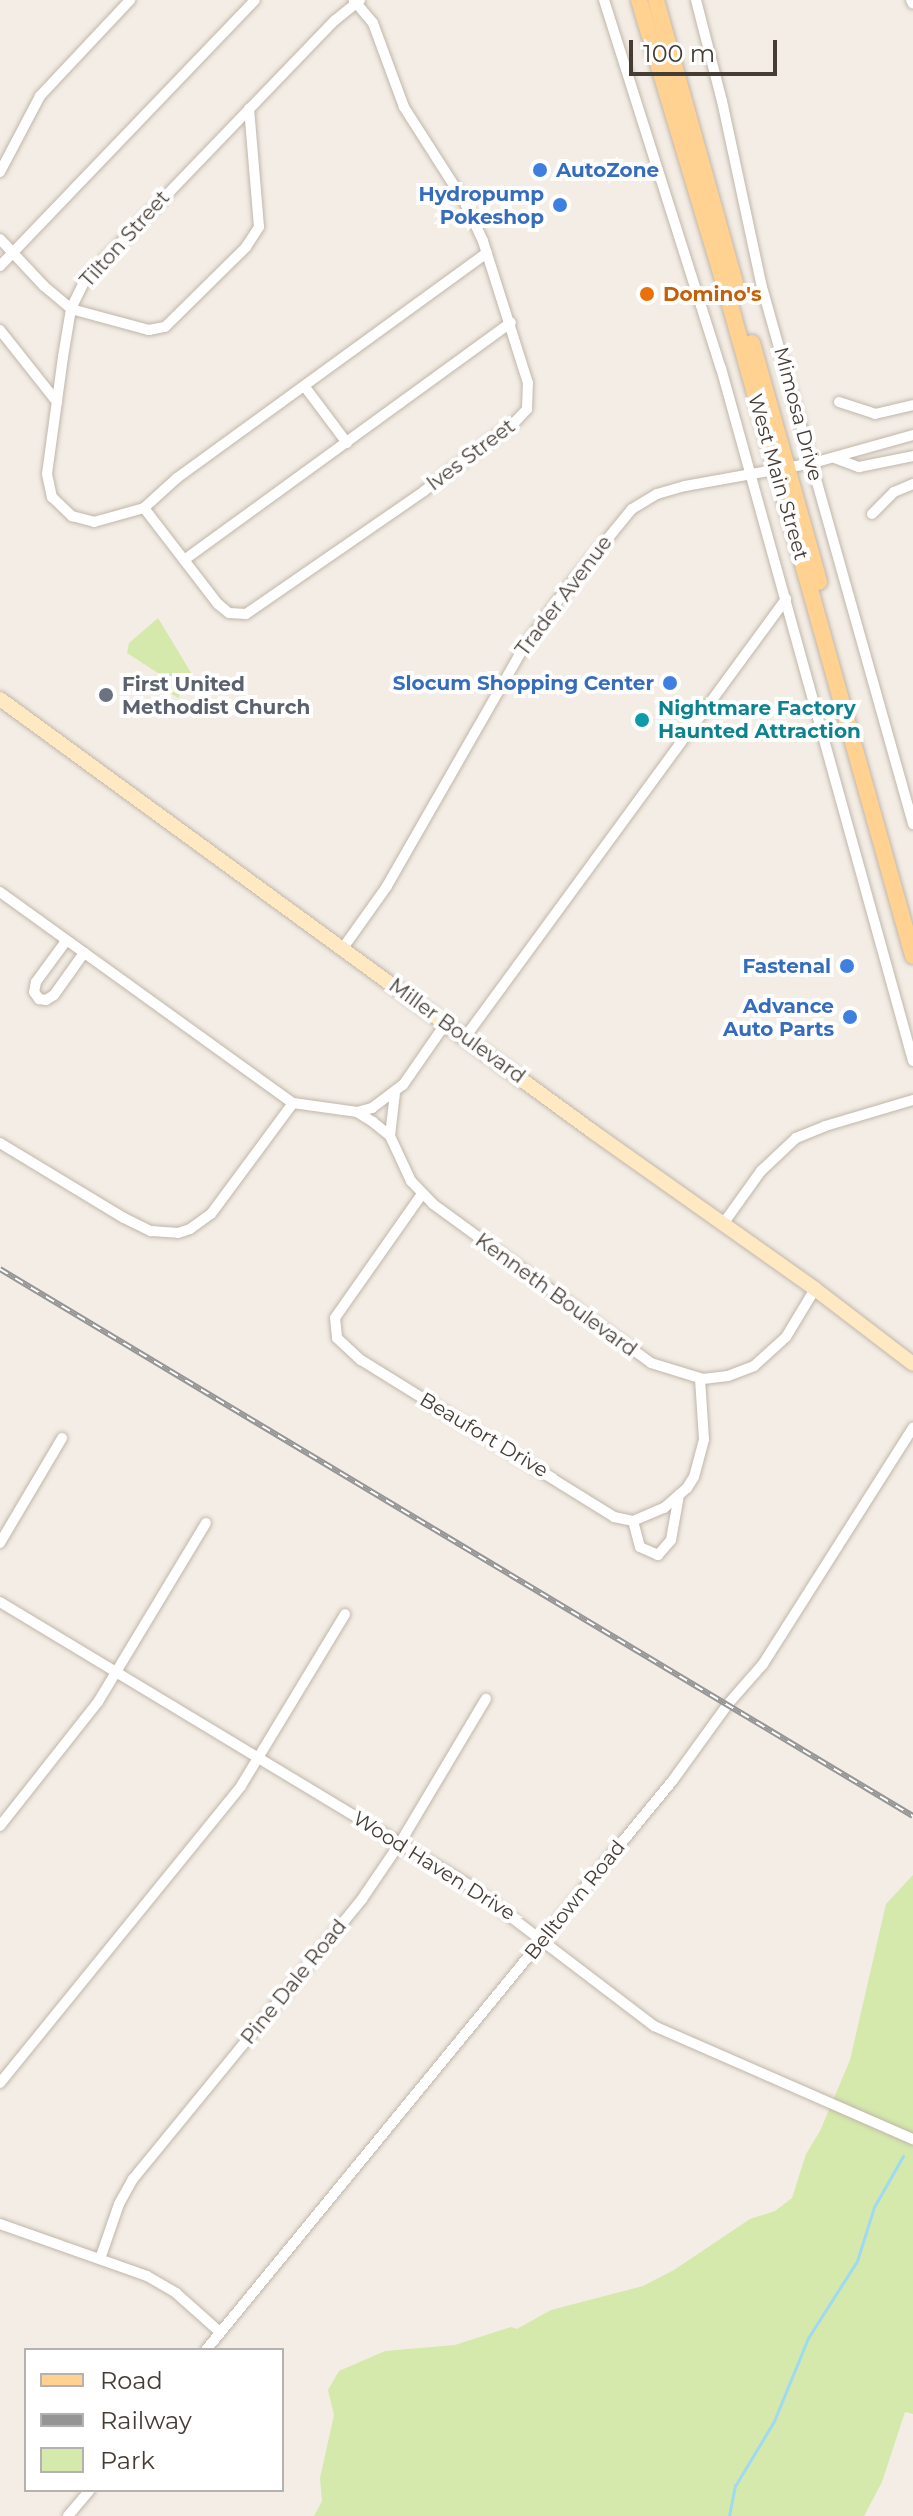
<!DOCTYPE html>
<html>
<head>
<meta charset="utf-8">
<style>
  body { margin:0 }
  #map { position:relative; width:913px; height:2516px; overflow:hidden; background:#f3ede5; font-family:Montserrat,sans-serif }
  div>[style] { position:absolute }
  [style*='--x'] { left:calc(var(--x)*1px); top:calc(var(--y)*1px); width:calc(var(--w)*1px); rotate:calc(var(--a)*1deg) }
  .green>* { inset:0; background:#d5e9ac }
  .stream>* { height:3px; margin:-1.5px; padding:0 1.5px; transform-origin:1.5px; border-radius:1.5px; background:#9fdaf2 }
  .roads { filter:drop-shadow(0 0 2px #c1b6aa) drop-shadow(0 0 2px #c1b6aa) }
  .street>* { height:10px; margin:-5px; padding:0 5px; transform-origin:5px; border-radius:5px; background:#fff }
  .secondary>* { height:14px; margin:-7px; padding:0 7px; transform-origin:7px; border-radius:7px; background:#ffe9c3 }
  .primary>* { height:16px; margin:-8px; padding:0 8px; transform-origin:8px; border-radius:8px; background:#ffd292 }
  .rail>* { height:6px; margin-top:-3px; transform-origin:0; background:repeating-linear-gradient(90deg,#fff 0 9px,#959595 0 18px); box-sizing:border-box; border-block:2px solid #959595 }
  .dots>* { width:22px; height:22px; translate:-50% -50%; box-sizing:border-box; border:4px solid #fff; border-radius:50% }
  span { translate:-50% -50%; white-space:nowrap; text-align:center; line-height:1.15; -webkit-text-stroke:8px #fff; paint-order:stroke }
  .shop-label { font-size:20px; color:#366cbe; font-weight:700 }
  .left { translate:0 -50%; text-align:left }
  .right { translate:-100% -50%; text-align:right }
  .street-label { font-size:20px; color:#453c34 }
  .food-label { font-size:20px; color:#c56008; font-weight:700 }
  .worship-label { font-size:20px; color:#5b616d; font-weight:700 }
  .culture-label { font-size:20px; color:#0d838f; font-weight:700 }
  .legend { position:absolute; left:24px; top:2348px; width:260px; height:144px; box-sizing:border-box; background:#fff; border:2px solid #b5b1ae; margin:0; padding:10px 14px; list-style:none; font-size:24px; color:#453c34 }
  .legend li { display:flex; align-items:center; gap:16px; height:40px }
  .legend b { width:40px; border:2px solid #b5b1ae }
  .scale { position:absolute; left:629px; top:40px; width:148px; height:36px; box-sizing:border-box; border:4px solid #453c34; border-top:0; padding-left:10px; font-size:24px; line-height:28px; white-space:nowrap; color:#453c34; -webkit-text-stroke:6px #fff; paint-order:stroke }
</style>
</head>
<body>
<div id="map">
  <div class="green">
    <i style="clip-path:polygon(158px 618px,193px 676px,178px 698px,156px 683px,161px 675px,127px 653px,129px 643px)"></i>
    <i style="clip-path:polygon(913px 1875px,913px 2414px,905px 2412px,882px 2482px,864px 2516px,314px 2516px,322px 2501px,320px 2478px,334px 2415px,328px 2390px,339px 2371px,385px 2351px,455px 2345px,511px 2327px,517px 2329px,551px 2310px,643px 2286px,674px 2270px,750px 2219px,775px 2211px,792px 2198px,806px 2154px,820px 2131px,850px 2060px,886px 1904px)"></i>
  </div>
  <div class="stream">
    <i style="--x:729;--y:2516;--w:31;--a:-79"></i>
    <i style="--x:735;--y:2486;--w:76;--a:-59"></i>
    <i style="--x:774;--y:2421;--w:90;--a:-67.7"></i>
    <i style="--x:808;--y:2338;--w:91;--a:-57.5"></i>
    <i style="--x:857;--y:2261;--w:57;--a:-72.5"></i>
    <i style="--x:874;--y:2207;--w:59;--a:-60.4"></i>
  </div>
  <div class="roads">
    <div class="street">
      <i style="--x:360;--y:0;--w:32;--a:141"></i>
      <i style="--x:335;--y:20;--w:361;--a:133.9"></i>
      <i style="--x:85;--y:280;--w:32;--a:116"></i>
      <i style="--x:71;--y:309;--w:49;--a:99.5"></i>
      <i style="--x:63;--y:357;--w:118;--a:97.8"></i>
      <i style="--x:47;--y:474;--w:24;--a:78"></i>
      <i style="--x:52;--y:497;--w:28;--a:44"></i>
      <i style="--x:72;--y:516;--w:23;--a:15"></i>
      <i style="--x:94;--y:522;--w:52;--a:-15.6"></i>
      <i style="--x:144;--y:508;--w:45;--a:-42.3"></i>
      <i style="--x:177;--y:478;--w:383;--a:-36"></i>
      <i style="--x:604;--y:0;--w:386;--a:72.4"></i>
      <i style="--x:721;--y:368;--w:719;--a:74.51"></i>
      <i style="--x:696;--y:0;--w:104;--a:75.6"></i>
      <i style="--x:722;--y:101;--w:190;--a:77.9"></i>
      <i style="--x:762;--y:287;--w:558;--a:74.29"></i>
      <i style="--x:911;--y:0;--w:4;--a:63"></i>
      <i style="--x:0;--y:172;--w:86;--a:-62.2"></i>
      <i style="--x:40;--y:96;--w:132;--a:-46.8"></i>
      <i style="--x:0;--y:239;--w:64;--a:46.9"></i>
      <i style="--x:44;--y:286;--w:35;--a:40"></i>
      <i style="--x:71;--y:309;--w:81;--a:15.1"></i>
      <i style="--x:149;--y:330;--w:16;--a:-11"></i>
      <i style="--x:165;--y:327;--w:114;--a:-44.6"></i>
      <i style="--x:246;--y:247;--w:24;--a:-57"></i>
      <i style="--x:259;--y:227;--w:119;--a:-94.8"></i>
      <i style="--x:0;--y:266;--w:368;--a:-46.2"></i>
      <i style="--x:0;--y:330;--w:92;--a:51.6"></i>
      <i style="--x:305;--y:387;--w:70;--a:53.1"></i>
      <i style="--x:839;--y:402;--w:38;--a:18"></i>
      <i style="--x:875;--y:414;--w:39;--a:-13"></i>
      <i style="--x:835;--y:458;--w:26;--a:21"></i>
      <i style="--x:859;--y:467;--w:55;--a:-11.5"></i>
      <i style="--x:144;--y:508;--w:121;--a:52.4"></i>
      <i style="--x:218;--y:604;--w:14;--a:39"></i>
      <i style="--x:229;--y:613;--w:17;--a:3"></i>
      <i style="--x:246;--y:614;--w:216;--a:-34.6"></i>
      <i style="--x:424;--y:491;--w:114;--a:-37.2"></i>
      <i style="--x:515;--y:422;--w:18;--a:-47"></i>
      <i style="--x:527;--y:409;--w:26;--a:-88"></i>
      <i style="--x:528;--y:383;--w:149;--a:-107.6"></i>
      <i style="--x:483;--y:241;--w:44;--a:-115.4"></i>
      <i style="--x:464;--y:201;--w:112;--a:-122.6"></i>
      <i style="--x:404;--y:107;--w:90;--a:-110.3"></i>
      <i style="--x:373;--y:23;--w:30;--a:-130"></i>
      <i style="--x:872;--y:514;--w:31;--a:-45"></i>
      <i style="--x:894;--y:492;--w:21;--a:-23"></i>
      <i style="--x:184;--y:560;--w:404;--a:-36"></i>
      <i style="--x:0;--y:892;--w:361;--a:35.8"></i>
      <i style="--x:293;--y:1103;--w:65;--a:8"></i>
      <i style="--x:357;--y:1112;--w:19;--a:32"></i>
      <i style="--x:373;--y:1122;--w:22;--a:39"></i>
      <i style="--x:390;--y:1136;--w:50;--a:65"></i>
      <i style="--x:411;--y:1181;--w:32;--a:46"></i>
      <i style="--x:433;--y:1204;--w:270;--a:36.1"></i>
      <i style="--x:651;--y:1363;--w:54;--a:17.1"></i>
      <i style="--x:703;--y:1379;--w:25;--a:-7"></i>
      <i style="--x:728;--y:1376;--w:28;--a:-21"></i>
      <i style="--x:754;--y:1366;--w:43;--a:-42.2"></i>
      <i style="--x:786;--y:1337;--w:56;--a:-58.9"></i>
      <i style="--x:66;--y:941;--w:51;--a:126.2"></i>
      <i style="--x:36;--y:982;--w:10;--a:101"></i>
      <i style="--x:34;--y:992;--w:9;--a:54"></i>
      <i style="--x:39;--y:999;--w:7;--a:8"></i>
      <i style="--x:46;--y:1000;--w:9;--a:-32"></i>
      <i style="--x:54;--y:995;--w:52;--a:-54.5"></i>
      <i style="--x:343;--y:948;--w:76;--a:-54.6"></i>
      <i style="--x:387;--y:886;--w:272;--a:-60.2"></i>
      <i style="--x:522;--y:650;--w:72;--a:-54.1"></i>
      <i style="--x:564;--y:592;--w:107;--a:-50.7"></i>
      <i style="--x:632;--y:509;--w:29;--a:-31"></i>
      <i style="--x:657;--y:494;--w:29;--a:-16"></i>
      <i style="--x:685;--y:486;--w:130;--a:-10.2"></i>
      <i style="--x:813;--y:463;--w:104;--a:-15.6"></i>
      <i style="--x:466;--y:1036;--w:542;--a:-53.79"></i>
      <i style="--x:357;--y:1112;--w:16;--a:-15"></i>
      <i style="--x:372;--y:1108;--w:39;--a:-37"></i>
      <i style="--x:403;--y:1085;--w:75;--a:-55.3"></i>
      <i style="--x:390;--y:1136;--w:43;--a:-83.4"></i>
      <i style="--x:0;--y:1143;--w:145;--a:31.2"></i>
      <i style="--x:124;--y:1218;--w:30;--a:26"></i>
      <i style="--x:151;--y:1231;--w:27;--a:4"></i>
      <i style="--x:178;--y:1233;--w:13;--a:-18"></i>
      <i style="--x:190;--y:1229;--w:26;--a:-36"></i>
      <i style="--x:211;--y:1214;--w:138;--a:-53.5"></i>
      <i style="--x:422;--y:1194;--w:151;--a:125.1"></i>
      <i style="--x:335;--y:1318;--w:20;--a:84"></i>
      <i style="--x:337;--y:1338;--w:33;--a:43"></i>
      <i style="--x:361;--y:1360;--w:298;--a:31.8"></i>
      <i style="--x:614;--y:1517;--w:19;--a:12"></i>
      <i style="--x:633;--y:1521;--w:34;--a:-23"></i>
      <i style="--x:664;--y:1508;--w:30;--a:-41"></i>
      <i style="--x:687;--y:1488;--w:13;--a:-58"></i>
      <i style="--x:694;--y:1477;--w:39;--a:-75"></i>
      <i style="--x:704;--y:1439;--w:60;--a:-93.8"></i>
      <i style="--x:723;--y:1224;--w:65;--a:-54.4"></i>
      <i style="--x:761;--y:1171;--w:48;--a:-43.3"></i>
      <i style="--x:796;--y:1138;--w:31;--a:-22"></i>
      <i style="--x:825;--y:1126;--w:92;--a:-16.5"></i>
      <i style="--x:633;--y:1521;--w:27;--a:75"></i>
      <i style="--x:640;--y:1547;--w:20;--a:24"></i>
      <i style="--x:658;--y:1555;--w:20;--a:-49"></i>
      <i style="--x:671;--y:1540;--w:46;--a:-79.9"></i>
      <i style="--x:0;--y:1543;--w:122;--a:-59.4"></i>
      <i style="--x:0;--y:1602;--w:548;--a:31.11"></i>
      <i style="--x:469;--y:1885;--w:233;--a:37.3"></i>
      <i style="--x:654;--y:2026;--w:283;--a:23.6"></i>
      <i style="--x:0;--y:1826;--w:158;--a:-51.7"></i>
      <i style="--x:98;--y:1702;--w:209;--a:-58.9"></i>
      <i style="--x:0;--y:2083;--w:382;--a:-50.9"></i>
      <i style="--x:241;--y:1786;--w:201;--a:-58.8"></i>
      <i style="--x:0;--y:2224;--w:156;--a:19.5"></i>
      <i style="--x:147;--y:2276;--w:34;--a:30"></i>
      <i style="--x:176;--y:2293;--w:59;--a:41.6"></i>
      <i style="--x:100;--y:2259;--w:58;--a:-70.9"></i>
      <i style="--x:119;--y:2204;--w:29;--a:-61"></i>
      <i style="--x:133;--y:2179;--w:362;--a:-50.7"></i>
      <i style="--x:362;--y:1899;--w:68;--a:-55.8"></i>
      <i style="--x:400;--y:1843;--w:168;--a:-59.2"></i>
      <i style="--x:206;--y:2350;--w:737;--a:-50.67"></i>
      <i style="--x:673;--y:1780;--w:94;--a:-54.1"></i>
      <i style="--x:728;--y:1704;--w:53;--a:-48.8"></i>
      <i style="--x:763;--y:1664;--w:280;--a:-57.6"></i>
      <i style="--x:68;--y:2516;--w:34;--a:-50"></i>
    </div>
    <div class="secondary">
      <i style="--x:0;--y:699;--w:733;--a:36.12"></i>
      <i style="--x:592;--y:1131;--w:273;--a:35.3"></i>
      <i style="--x:815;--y:1289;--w:123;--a:37.4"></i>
    </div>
    <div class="primary">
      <i style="--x:639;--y:0;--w:288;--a:73.3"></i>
      <i style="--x:722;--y:276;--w:706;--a:74.31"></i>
      <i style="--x:656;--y:0;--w:304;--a:74.4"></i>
      <i style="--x:752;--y:343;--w:248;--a:74.3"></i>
    </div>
  </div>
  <div class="rail">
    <i style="--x:0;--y:1269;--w:1064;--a:30.93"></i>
  </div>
  <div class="dots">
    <i style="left:540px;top:170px;background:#3f7fe0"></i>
    <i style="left:560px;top:205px;background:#3f7fe0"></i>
    <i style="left:647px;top:294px;background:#e8710a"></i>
    <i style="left:670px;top:683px;background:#3f7fe0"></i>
    <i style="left:106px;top:695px;background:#6b7280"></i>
    <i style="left:642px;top:720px;background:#0f9aa8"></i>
    <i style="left:847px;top:966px;background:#3f7fe0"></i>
    <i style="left:850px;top:1017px;background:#3f7fe0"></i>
  </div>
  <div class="shop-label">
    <span class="left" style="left:556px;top:170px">AutoZone</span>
    <span class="right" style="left:544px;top:206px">Hydropump<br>Pokeshop</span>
    <span class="right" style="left:654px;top:683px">Slocum Shopping Center</span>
    <span class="right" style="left:831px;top:966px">Fastenal</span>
    <span class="right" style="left:834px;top:1018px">Advance<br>Auto Parts</span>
  </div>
  <div class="street-label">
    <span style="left:125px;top:239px;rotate:-48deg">Tilton Street</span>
    <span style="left:798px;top:414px;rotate:75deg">Mimosa Drive</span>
    <span style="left:471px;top:455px;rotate:-37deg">Ives Street</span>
    <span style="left:778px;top:477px;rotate:74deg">West Main Street</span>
    <span style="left:564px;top:596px;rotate:-53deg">Trader Avenue</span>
    <span style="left:457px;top:1031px;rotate:36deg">Miller Boulevard</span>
    <span style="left:556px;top:1295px;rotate:36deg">Kenneth Boulevard</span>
    <span style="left:484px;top:1435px;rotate:31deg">Beaufort Drive</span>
    <span style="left:434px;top:1866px;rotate:32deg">Wood Haven Drive</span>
    <span style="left:575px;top:1900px;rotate:-51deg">Belltown Road</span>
    <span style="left:294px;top:1982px;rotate:-51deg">Pine Dale Road</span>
  </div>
  <div class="food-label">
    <span class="left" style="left:663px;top:294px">Domino's</span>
  </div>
  <div class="worship-label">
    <span class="left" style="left:122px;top:696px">First United<br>Methodist Church</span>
  </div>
  <div class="culture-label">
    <span class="left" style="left:658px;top:720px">Nightmare Factory<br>Haunted Attraction</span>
  </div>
  <ul class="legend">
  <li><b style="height:10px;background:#ffd292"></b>Road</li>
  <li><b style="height:10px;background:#959595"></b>Railway</li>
  <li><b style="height:22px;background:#d5e9ac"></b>Park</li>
  </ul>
  <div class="scale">100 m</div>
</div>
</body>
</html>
